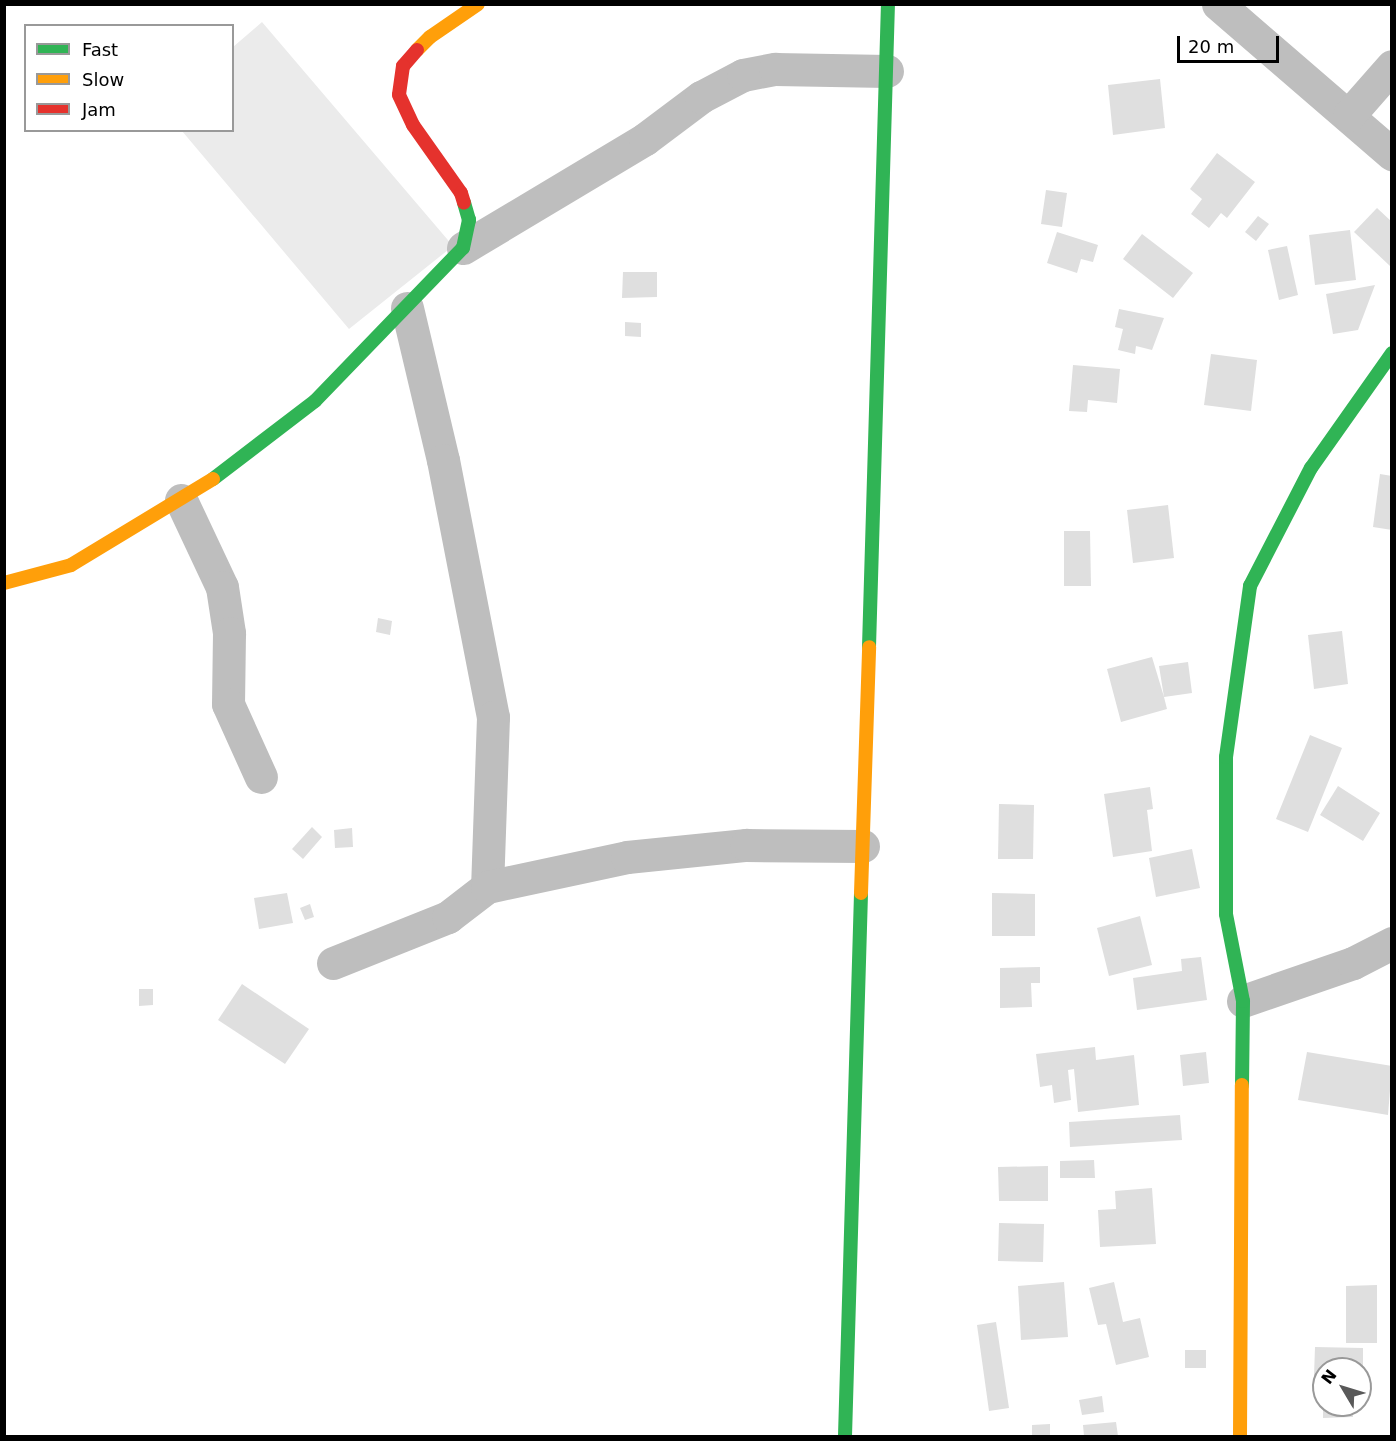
<!DOCTYPE html>
<html>
<head>
<meta charset="utf-8">
<style>
  body { margin:0 }
  #map { position:relative; width:1396px; height:1441px; overflow:hidden; background:#fff; font-family:"DejaVu Sans",sans-serif }
  div>[style] { position:absolute }
  [style*='--x'] { left:calc(var(--x)*1px); top:calc(var(--y)*1px); width:calc(var(--w)*1px); rotate:calc(var(--a)*1deg) }
  .green>* { inset:0; background:#ebebeb }
  .building>* { inset:0; background:#dfdfdf }
  .street>* { height:33px; margin:-16.5px; padding:0 16.5px; transform-origin:16.5px; border-radius:16.5px; background:#bebebe }
  .fast>* { height:14px; margin:-7px; padding:0 7px; transform-origin:7px; border-radius:7px; background:#30b455 }
  .slow>* { height:14px; margin:-7px; padding:0 7px; transform-origin:7px; border-radius:7px; background:#ff9f0a }
  .jam>* { height:14px; margin:-7px; padding:0 7px; transform-origin:7px; border-radius:7px; background:#e5322d }
  span { translate:-50% -50%; white-space:nowrap; text-align:center; line-height:1.15; -webkit-text-stroke:4.5px #fff; paint-order:stroke }
  .frame { position:absolute; inset:0; border:6px solid #000; pointer-events:none }
  .legend { position:absolute; left:24px; top:24px; width:210px; height:108px; box-sizing:border-box; background:#fff; border:2px solid #999; margin:0; padding:8px 10px; list-style:none; font-size:18px; color:#000 }
  .legend li { display:flex; align-items:center; gap:12px; height:30px }
  .legend b { width:30px; border:2px solid #999 }
  .north { position:absolute; left:1312px; top:1357px; width:60px; height:60px; box-sizing:border-box; background:#fff; border:2px solid #999; border-radius:50%; rotate:308deg; font-size:16px; font-weight:700; line-height:24px; text-align:center; color:#000 }
  .north::after { content:''; display:block; margin:auto; width:21px; height:27px; background:#595959; clip-path:polygon(50% 0,100% 100%,50% 72%,0 100%) }
  .scale { position:absolute; left:1177px; top:36px; width:102px; height:27px; box-sizing:border-box; border:3px solid #000; border-top:0; padding-left:8px; font-size:18px; line-height:21px; white-space:nowrap; color:#000; -webkit-text-stroke:4px #fff; paint-order:stroke }
</style>
</head>
<body>
<div id="map">
  <div class="green">
    <i style="clip-path:polygon(262px 22px,453px 246px,349px 329px,182px 131px,232px 130px,233px 47px)"></i>
  </div>
  <div class="building">
    <i style="clip-path:polygon(1160px 79px,1165px 128px,1113px 135px,1108px 85px)"></i>
    <i style="clip-path:polygon(1217px 153px,1255px 182px,1227px 218px,1221px 213px,1209px 228px,1191px 214px,1202px 199px,1190px 189px)"></i>
    <i style="clip-path:polygon(1046px 190px,1067px 193px,1062px 227px,1041px 224px)"></i>
    <i style="clip-path:polygon(1377px 208px,1392px 222px,1390px 266px,1354px 232px)"></i>
    <i style="clip-path:polygon(1258px 216px,1269px 224px,1256px 241px,1245px 232px)"></i>
    <i style="clip-path:polygon(1350px 230px,1356px 280px,1315px 285px,1309px 235px)"></i>
    <i style="clip-path:polygon(1057px 232px,1098px 245px,1093px 262px,1081px 259px,1077px 273px,1047px 263px)"></i>
    <i style="clip-path:polygon(1142px 234px,1193px 273px,1173px 298px,1123px 259px)"></i>
    <i style="clip-path:polygon(1287px 246px,1298px 295px,1279px 300px,1268px 250px)"></i>
    <i style="clip-path:polygon(623px 272px,657px 272px,657px 297px,622px 298px)"></i>
    <i style="clip-path:polygon(1375px 285px,1358px 330px,1333px 334px,1326px 294px)"></i>
    <i style="clip-path:polygon(1119px 309px,1164px 318px,1152px 350px,1136px 346px,1135px 354px,1118px 350px,1123px 329px,1115px 327px)"></i>
    <i style="clip-path:polygon(625px 322px,641px 323px,641px 337px,625px 336px)"></i>
    <i style="clip-path:polygon(1211px 354px,1257px 360px,1251px 411px,1204px 405px)"></i>
    <i style="clip-path:polygon(1073px 365px,1120px 369px,1117px 403px,1088px 400px,1087px 412px,1069px 411px)"></i>
    <i style="clip-path:polygon(1380px 474px,1392px 476px,1392px 530px,1373px 527px)"></i>
    <i style="clip-path:polygon(1168px 505px,1174px 558px,1133px 563px,1127px 510px)"></i>
    <i style="clip-path:polygon(1064px 531px,1090px 531px,1091px 586px,1064px 586px)"></i>
    <i style="clip-path:polygon(378px 618px,392px 621px,390px 635px,376px 632px)"></i>
    <i style="clip-path:polygon(1342px 631px,1348px 684px,1314px 689px,1308px 635px)"></i>
    <i style="clip-path:polygon(1152px 657px,1164px 697px,1159px 666px,1188px 662px,1192px 693px,1164px 697px,1167px 709px,1121px 722px,1107px 669px)"></i>
    <i style="clip-path:polygon(1310px 735px,1342px 748px,1308px 832px,1276px 819px)"></i>
    <i style="clip-path:polygon(1338px 786px,1380px 813px,1363px 841px,1320px 815px)"></i>
    <i style="clip-path:polygon(1150px 787px,1153px 809px,1147px 810px,1152px 851px,1113px 857px,1104px 794px)"></i>
    <i style="clip-path:polygon(999px 804px,1034px 805px,1033px 859px,998px 859px)"></i>
    <i style="clip-path:polygon(312px 827px,322px 837px,303px 859px,292px 849px)"></i>
    <i style="clip-path:polygon(352px 828px,353px 847px,335px 848px,334px 830px)"></i>
    <i style="clip-path:polygon(1192px 849px,1200px 888px,1156px 897px,1149px 858px)"></i>
    <i style="clip-path:polygon(287px 893px,293px 923px,259px 929px,254px 898px)"></i>
    <i style="clip-path:polygon(992px 893px,1035px 894px,1035px 936px,992px 936px)"></i>
    <i style="clip-path:polygon(310px 904px,314px 917px,305px 920px,300px 908px)"></i>
    <i style="clip-path:polygon(1140px 916px,1152px 965px,1109px 976px,1097px 928px)"></i>
    <i style="clip-path:polygon(1201px 957px,1207px 1000px,1137px 1010px,1133px 978px,1182px 971px,1181px 959px)"></i>
    <i style="clip-path:polygon(1040px 967px,1040px 983px,1031px 983px,1032px 1007px,1000px 1008px,1000px 968px)"></i>
    <i style="clip-path:polygon(242px 984px,309px 1029px,285px 1064px,218px 1020px)"></i>
    <i style="clip-path:polygon(139px 989px,153px 989px,153px 1005px,139px 1006px)"></i>
    <i style="clip-path:polygon(1095px 1047px,1096px 1060px,1134px 1055px,1139px 1105px,1078px 1112px,1074px 1069px,1068px 1070px,1071px 1100px,1054px 1103px,1052px 1085px,1040px 1087px,1036px 1054px)"></i>
    <i style="clip-path:polygon(1206px 1052px,1209px 1083px,1183px 1086px,1180px 1055px)"></i>
    <i style="clip-path:polygon(1307px 1052px,1392px 1066px,1388px 1115px,1298px 1100px)"></i>
    <i style="clip-path:polygon(1180px 1115px,1182px 1140px,1070px 1147px,1069px 1122px)"></i>
    <i style="clip-path:polygon(1094px 1160px,1095px 1178px,1060px 1178px,1060px 1161px)"></i>
    <i style="clip-path:polygon(1048px 1166px,1048px 1201px,999px 1201px,998px 1167px)"></i>
    <i style="clip-path:polygon(1152px 1188px,1156px 1244px,1100px 1247px,1098px 1210px,1116px 1209px,1115px 1191px)"></i>
    <i style="clip-path:polygon(999px 1223px,1044px 1224px,1043px 1262px,998px 1261px)"></i>
    <i style="clip-path:polygon(1064px 1282px,1068px 1337px,1021px 1340px,1018px 1286px)"></i>
    <i style="clip-path:polygon(1114px 1282px,1123px 1322px,1140px 1318px,1149px 1357px,1116px 1365px,1106px 1324px,1098px 1325px,1089px 1288px)"></i>
    <i style="clip-path:polygon(1377px 1285px,1377px 1343px,1346px 1343px,1346px 1286px)"></i>
    <i style="clip-path:polygon(996px 1322px,1009px 1408px,989px 1411px,977px 1325px)"></i>
    <i style="clip-path:polygon(1315px 1347px,1363px 1348px,1363px 1377px,1360px 1369px,1324px 1369px,1324px 1376px,1314px 1376px)"></i>
    <i style="clip-path:polygon(1185px 1350px,1206px 1350px,1206px 1368px,1185px 1368px)"></i>
    <i style="clip-path:polygon(1102px 1396px,1104px 1412px,1082px 1415px,1079px 1400px)"></i>
    <i style="clip-path:polygon(1323px 1405px,1353px 1405px,1353px 1417px,1323px 1418px)"></i>
    <i style="clip-path:polygon(1116px 1422px,1118px 1436px,1084px 1436px,1083px 1425px)"></i>
    <i style="clip-path:polygon(1050px 1424px,1050px 1436px,1032px 1436px,1032px 1425px)"></i>
  </div>
  <div class="street">
    <i style="--x:1218;--y:4;--w:230;--a:40.8"></i>
    <i style="--x:1349;--y:115;--w:65;--a:-48.7"></i>
    <i style="--x:463;--y:248;--w:212;--a:-30.9"></i>
    <i style="--x:645;--y:139;--w:70;--a:-36.9"></i>
    <i style="--x:701;--y:97;--w:47;--a:-27.6"></i>
    <i style="--x:743;--y:75;--w:33;--a:-11"></i>
    <i style="--x:775;--y:69;--w:112;--a:1"></i>
    <i style="--x:407;--y:308;--w:156;--a:76.7"></i>
    <i style="--x:443;--y:460;--w:262;--a:79"></i>
    <i style="--x:493;--y:717;--w:170;--a:92"></i>
    <i style="--x:181;--y:500;--w:96;--a:64.8"></i>
    <i style="--x:222;--y:587;--w:47;--a:81.3"></i>
    <i style="--x:229;--y:633;--w:71;--a:90.8"></i>
    <i style="--x:228;--y:704;--w:80;--a:65.7"></i>
    <i style="--x:333;--y:963;--w:124;--a:-21.8"></i>
    <i style="--x:448;--y:917;--w:49;--a:-37.6"></i>
    <i style="--x:487;--y:887;--w:143;--a:-12.1"></i>
    <i style="--x:627;--y:857;--w:120;--a:-5.8"></i>
    <i style="--x:746;--y:845;--w:117;--a:0.5"></i>
    <i style="--x:1243;--y:1001;--w:116;--a:-19.1"></i>
    <i style="--x:1353;--y:963;--w:44;--a:-27.1"></i>
  </div>
  <div class="fast">
    <i style="--x:213;--y:479;--w:128;--a:-37.4"></i>
    <i style="--x:315;--y:401;--w:213;--a:-46"></i>
    <i style="--x:463;--y:248;--w:29;--a:-78"></i>
    <i style="--x:469;--y:220;--w:18;--a:-106"></i>
    <i style="--x:869;--y:647;--w:643;--a:-88.31"></i>
    <i style="--x:1242;--y:1085;--w:84;--a:-89.3"></i>
    <i style="--x:1243;--y:1001;--w:89;--a:-101.1"></i>
    <i style="--x:1226;--y:914;--w:157;--a:-90"></i>
    <i style="--x:1226;--y:757;--w:173;--a:-82"></i>
    <i style="--x:1250;--y:586;--w:133;--a:-62.7"></i>
    <i style="--x:1311;--y:468;--w:141;--a:-54.8"></i>
    <i style="--x:845;--y:1436;--w:543;--a:-88.31"></i>
  </div>
  <div class="slow">
    <i style="--x:417;--y:50;--w:18;--a:-45"></i>
    <i style="--x:430;--y:37;--w:58;--a:-34.5"></i>
    <i style="--x:4;--y:583;--w:69;--a:-15"></i>
    <i style="--x:71;--y:565;--w:166;--a:-31.2"></i>
    <i style="--x:861;--y:893;--w:246;--a:-88.1"></i>
    <i style="--x:1240;--y:1436;--w:351;--a:-89.7"></i>
  </div>
  <div class="jam">
    <i style="--x:417;--y:50;--w:21;--a:131"></i>
    <i style="--x:403;--y:66;--w:29;--a:98"></i>
    <i style="--x:399;--y:95;--w:33;--a:65"></i>
    <i style="--x:413;--y:125;--w:83;--a:54.8"></i>
    <i style="--x:461;--y:193;--w:10;--a:73"></i>
  </div>
  <div class="frame"></div>
  <ul class="legend">
  <li><b style="height:8px;background:#30b455"></b>Fast</li>
  <li><b style="height:8px;background:#ff9f0a"></b>Slow</li>
  <li><b style="height:8px;background:#e5322d"></b>Jam</li>
  </ul>
  <div class="north">N</div>
  <div class="scale">20 m</div>
</div>
</body>
</html>
